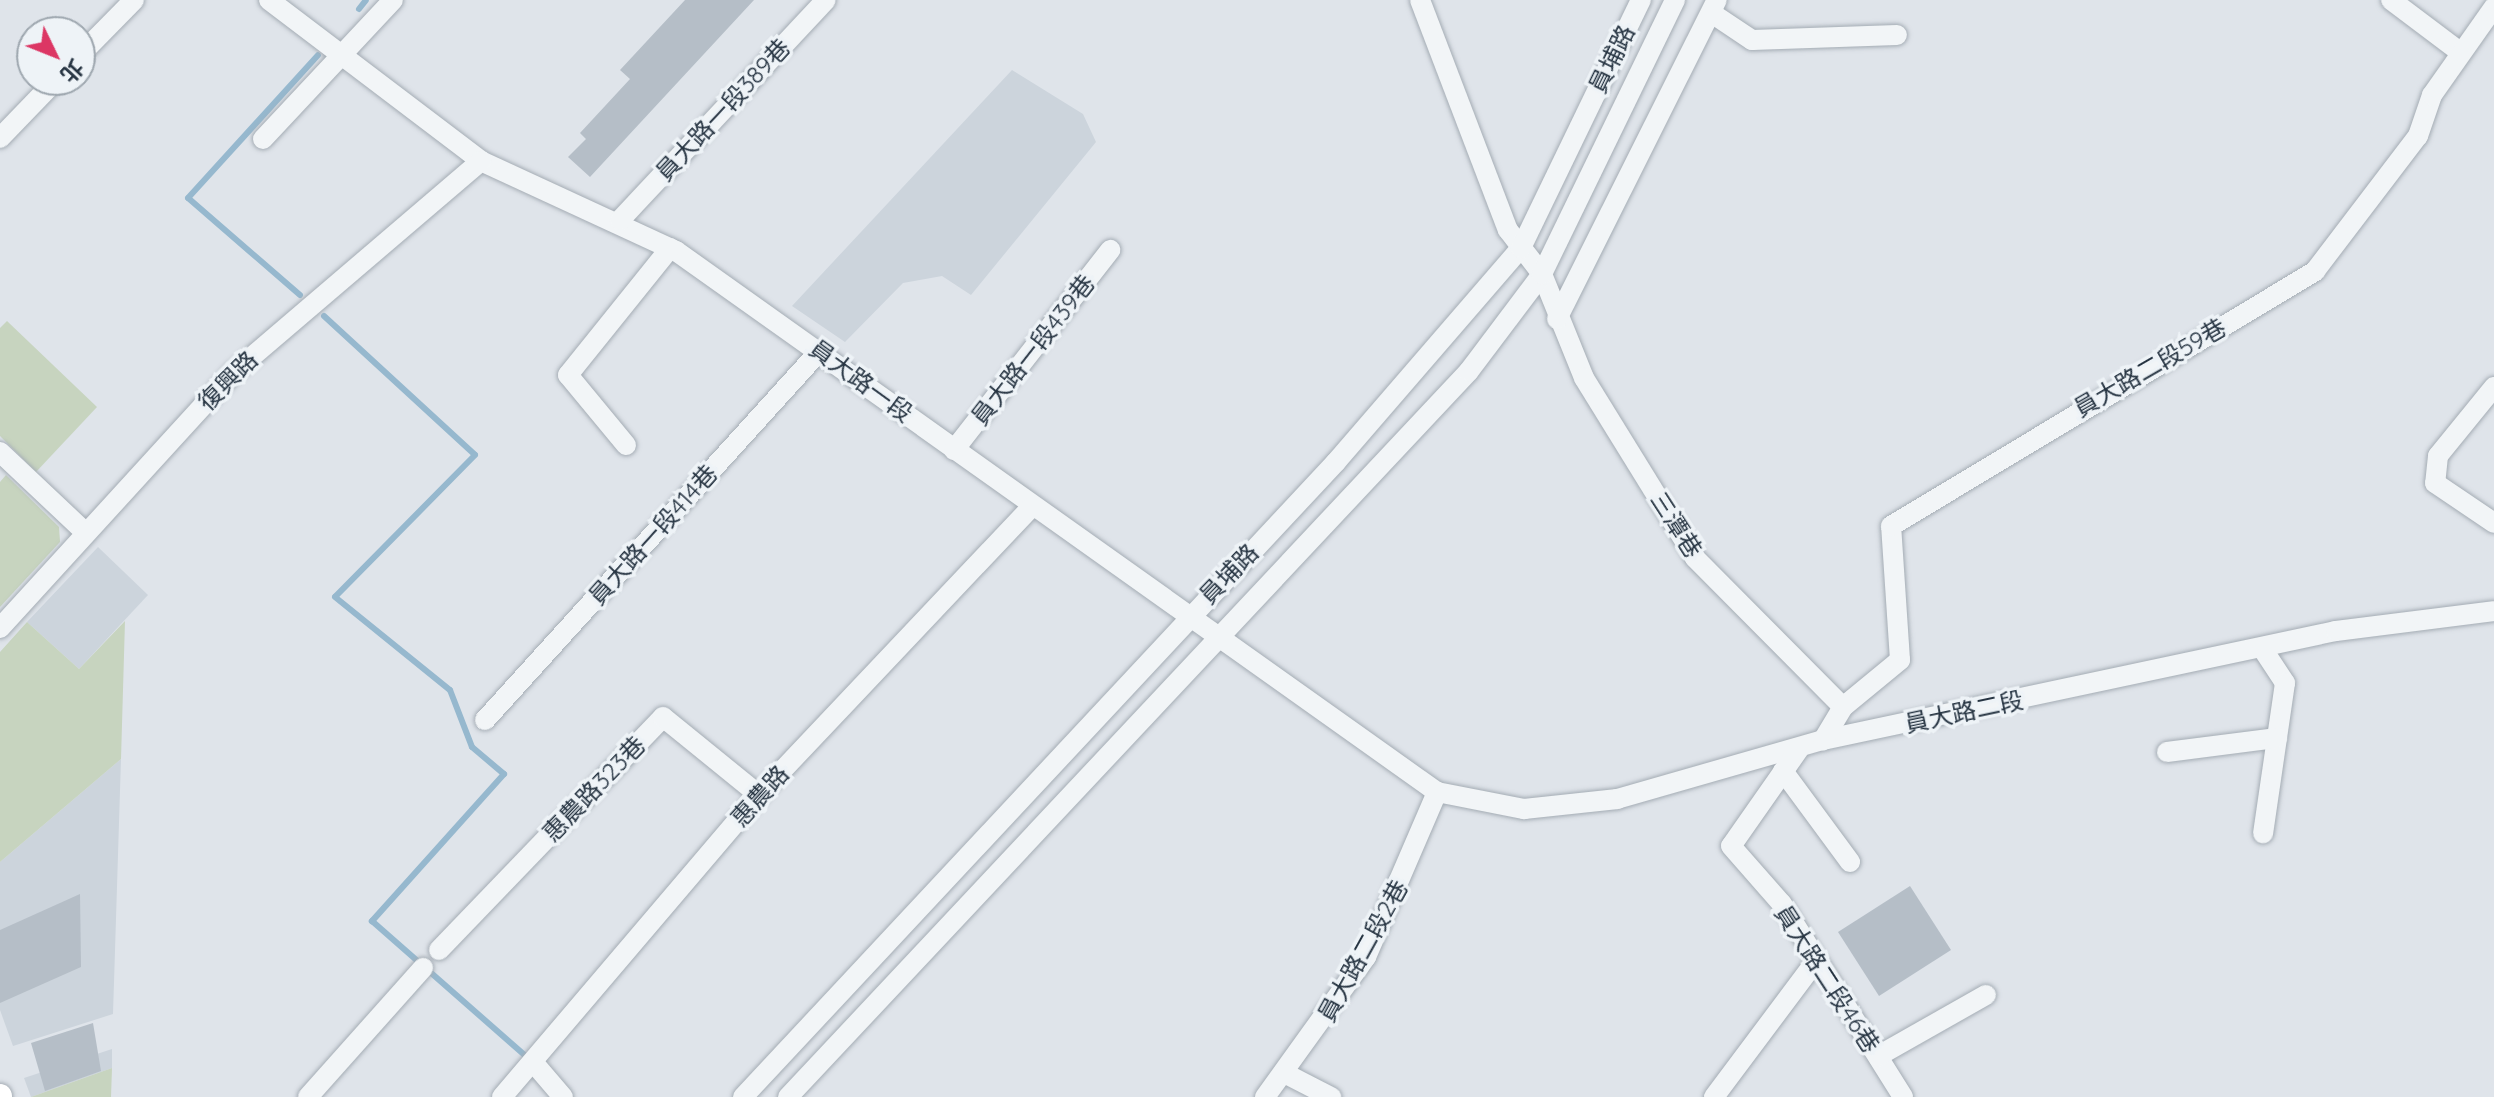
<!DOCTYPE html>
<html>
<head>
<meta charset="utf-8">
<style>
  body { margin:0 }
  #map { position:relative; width:2494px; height:1097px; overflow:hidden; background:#dfe4ea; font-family:Quicksand,"Noto Sans TC",sans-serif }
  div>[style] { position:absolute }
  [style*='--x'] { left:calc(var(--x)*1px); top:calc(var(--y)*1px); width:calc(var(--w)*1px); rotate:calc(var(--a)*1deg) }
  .built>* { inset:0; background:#ccd4dc }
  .green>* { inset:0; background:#c7d4bf }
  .stream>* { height:6px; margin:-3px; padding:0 3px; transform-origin:3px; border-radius:3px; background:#96b8ce }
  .building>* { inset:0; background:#b5bec7 }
  .roads { filter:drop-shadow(0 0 2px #a4acb4) drop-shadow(0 0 2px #a4acb4) }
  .minor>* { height:20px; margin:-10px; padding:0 10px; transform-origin:10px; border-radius:10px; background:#f2f5f7 }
  .major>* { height:24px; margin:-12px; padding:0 12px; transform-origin:12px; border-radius:12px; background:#fff }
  span { translate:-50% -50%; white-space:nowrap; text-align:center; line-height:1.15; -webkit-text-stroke:7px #eef3f7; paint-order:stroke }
  .street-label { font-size:24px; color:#263442 }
  .north { position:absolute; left:16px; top:16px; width:80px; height:80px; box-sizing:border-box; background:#eef3f7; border:2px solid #9ea7af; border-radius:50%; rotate:133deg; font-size:22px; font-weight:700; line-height:32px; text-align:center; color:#263442 }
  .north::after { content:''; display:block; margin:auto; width:28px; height:36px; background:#dc3664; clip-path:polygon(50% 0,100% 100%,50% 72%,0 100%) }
</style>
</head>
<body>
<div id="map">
  <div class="built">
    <i style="clip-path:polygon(1012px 70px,1083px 114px,1096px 142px,971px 295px,942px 276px,903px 283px,845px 342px,792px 306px)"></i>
    <i style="clip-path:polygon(98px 547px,148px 595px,79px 669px,27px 622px)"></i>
    <i style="clip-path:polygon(121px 759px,113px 1014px,13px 1046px,0 1010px,0 862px)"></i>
    <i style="clip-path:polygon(112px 1049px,112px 1068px,31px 1097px,24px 1078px)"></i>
  </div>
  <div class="green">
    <i style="clip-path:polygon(7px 321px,97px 407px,36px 472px,0 436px,0 328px)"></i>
    <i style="clip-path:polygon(6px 475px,59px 527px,60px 542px,0 607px,0 482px)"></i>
    <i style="clip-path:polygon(125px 621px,121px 759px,0 862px,0 652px,27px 622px,79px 669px)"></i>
    <i style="clip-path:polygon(112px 1068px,111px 1097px,31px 1097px)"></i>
  </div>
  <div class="stream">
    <i style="--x:359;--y:9;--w:11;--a:-52"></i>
    <i style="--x:300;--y:295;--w:148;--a:-139.1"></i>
    <i style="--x:188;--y:198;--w:193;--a:-47.7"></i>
    <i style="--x:324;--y:316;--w:205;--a:42.6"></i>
    <i style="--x:475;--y:455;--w:199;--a:134.6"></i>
    <i style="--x:335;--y:597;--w:148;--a:39"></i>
    <i style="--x:450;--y:690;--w:61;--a:68.9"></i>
    <i style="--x:472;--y:747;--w:42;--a:40.2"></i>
    <i style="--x:504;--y:774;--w:198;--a:131.9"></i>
    <i style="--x:372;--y:921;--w:208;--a:41.3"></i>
  </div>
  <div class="building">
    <i style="clip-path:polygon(685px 0,754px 0,590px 177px,568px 157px,586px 139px,580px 133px,630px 79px,620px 70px)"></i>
    <i style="clip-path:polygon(1910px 886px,1951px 950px,1879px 996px,1838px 932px)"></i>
    <i style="clip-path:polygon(80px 894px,81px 967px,0 1003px,0 930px)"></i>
    <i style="clip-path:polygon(93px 1023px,101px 1071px,45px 1091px,31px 1043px)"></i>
  </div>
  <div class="roads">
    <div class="minor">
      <i style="--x:269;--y:0;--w:266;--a:37.2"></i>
      <i style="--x:481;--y:161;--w:215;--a:24.8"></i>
      <i style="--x:676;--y:251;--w:934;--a:35.41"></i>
      <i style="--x:1437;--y:792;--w:89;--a:11.1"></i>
      <i style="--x:1524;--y:809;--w:94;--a:-6.1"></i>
      <i style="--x:1617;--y:799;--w:214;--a:-16"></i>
      <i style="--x:1823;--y:740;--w:524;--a:-12"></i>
      <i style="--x:2336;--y:631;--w:159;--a:-7.2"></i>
      <i style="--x:1420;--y:0;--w:246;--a:69.1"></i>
      <i style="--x:1508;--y:230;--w:56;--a:52.3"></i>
      <i style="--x:1542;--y:274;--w:112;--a:68"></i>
      <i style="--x:1584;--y:378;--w:211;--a:58.3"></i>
      <i style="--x:1695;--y:558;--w:210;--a:45.2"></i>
      <i style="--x:1843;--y:707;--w:39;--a:121"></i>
      <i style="--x:2391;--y:0;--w:86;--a:37"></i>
      <i style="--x:1713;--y:14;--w:47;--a:33.7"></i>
      <i style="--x:1752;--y:40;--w:145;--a:-2"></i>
      <i style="--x:80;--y:55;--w:77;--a:-45.5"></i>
      <i style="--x:0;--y:138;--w:81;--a:-46"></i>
      <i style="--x:263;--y:139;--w:190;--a:-46.9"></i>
      <i style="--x:620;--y:220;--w:301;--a:-46.9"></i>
      <i style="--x:1557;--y:319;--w:357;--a:-63.4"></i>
      <i style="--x:2494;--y:387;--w:89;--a:129.1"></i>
      <i style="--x:2438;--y:456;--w:27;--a:96"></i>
      <i style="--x:2435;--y:483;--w:71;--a:34.1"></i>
      <i style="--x:626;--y:445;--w:91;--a:-129.6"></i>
      <i style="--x:568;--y:375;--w:163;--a:-51.2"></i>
      <i style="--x:954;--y:450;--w:254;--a:-52"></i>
      <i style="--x:0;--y:452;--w:117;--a:43.3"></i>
      <i style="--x:0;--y:628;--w:347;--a:-47.6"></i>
      <i style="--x:234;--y:372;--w:325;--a:-40.5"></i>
      <i style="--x:2262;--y:648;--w:42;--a:56.7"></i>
      <i style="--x:2285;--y:683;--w:152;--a:98.3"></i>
      <i style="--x:1843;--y:707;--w:74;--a:-39.5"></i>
      <i style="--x:1900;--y:660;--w:134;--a:-93.8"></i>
      <i style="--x:1891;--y:526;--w:495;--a:-31"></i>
      <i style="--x:2315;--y:271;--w:170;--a:-52.7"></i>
      <i style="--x:2418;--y:136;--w:43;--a:-71.1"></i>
      <i style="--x:2432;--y:95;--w:108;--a:-54.8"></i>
      <i style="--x:485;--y:720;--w:498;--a:-47.8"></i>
      <i style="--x:1799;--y:749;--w:118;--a:125"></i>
      <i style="--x:1731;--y:846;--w:77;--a:48.7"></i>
      <i style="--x:1782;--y:904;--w:228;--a:57.9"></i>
      <i style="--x:2167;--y:752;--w:111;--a:-7.3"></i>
      <i style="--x:1783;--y:771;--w:113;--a:53.6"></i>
      <i style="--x:439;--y:950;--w:323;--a:-46.1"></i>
      <i style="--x:663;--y:717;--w:124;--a:39.1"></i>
      <i style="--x:1878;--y:1056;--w:124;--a:-29.5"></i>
      <i style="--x:533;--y:1062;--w:46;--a:49.4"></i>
      <i style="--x:1286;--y:1074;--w:51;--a:27.1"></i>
      <i style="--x:308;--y:1097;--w:173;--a:-48.3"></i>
      <i style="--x:502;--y:1097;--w:397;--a:-49.6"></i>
      <i style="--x:759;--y:795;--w:396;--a:-46.6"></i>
      <i style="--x:743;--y:1097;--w:869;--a:-46.96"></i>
      <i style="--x:1336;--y:462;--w:283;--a:-49.2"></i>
      <i style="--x:1521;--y:248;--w:276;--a:-64.2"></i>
      <i style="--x:788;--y:1097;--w:995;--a:-46.83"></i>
      <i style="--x:1469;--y:371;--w:121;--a:-53"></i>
      <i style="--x:1542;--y:274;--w:305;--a:-64.1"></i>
      <i style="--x:1265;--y:1097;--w:173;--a:-54.2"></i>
      <i style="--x:1366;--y:957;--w:180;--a:-66.7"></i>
      <i style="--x:1714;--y:1097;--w:169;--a:-53.2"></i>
    </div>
    <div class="major">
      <i style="--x:0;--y:1096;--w:1;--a:90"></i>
    </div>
  </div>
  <div class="street-label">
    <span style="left:1612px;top:59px;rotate:-64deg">員埔路</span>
    <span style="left:723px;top:110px;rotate:-47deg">員大路一段389巷</span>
    <span style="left:1033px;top:350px;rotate:-52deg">員大路一段439巷</span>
    <span style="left:2150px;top:368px;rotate:-30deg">員大路二段59巷</span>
    <span style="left:228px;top:381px;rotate:-45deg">復興路</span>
    <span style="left:861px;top:381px;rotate:36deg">員大路一段</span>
    <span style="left:1676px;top:525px;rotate:57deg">三潭巷</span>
    <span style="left:653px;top:535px;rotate:-48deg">員大路一段414巷</span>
    <span style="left:1229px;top:574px;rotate:-46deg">員埔路</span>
    <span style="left:1964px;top:712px;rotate:-12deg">員大路二段</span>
    <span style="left:594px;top:789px;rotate:-46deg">惠農路323巷</span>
    <span style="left:760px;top:796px;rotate:-48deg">惠農路</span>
    <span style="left:1363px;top:951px;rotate:-61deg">員大路二段2巷</span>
    <span style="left:1827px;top:979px;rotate:57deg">員大路二段46巷</span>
  </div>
  <div class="north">北</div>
</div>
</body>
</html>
